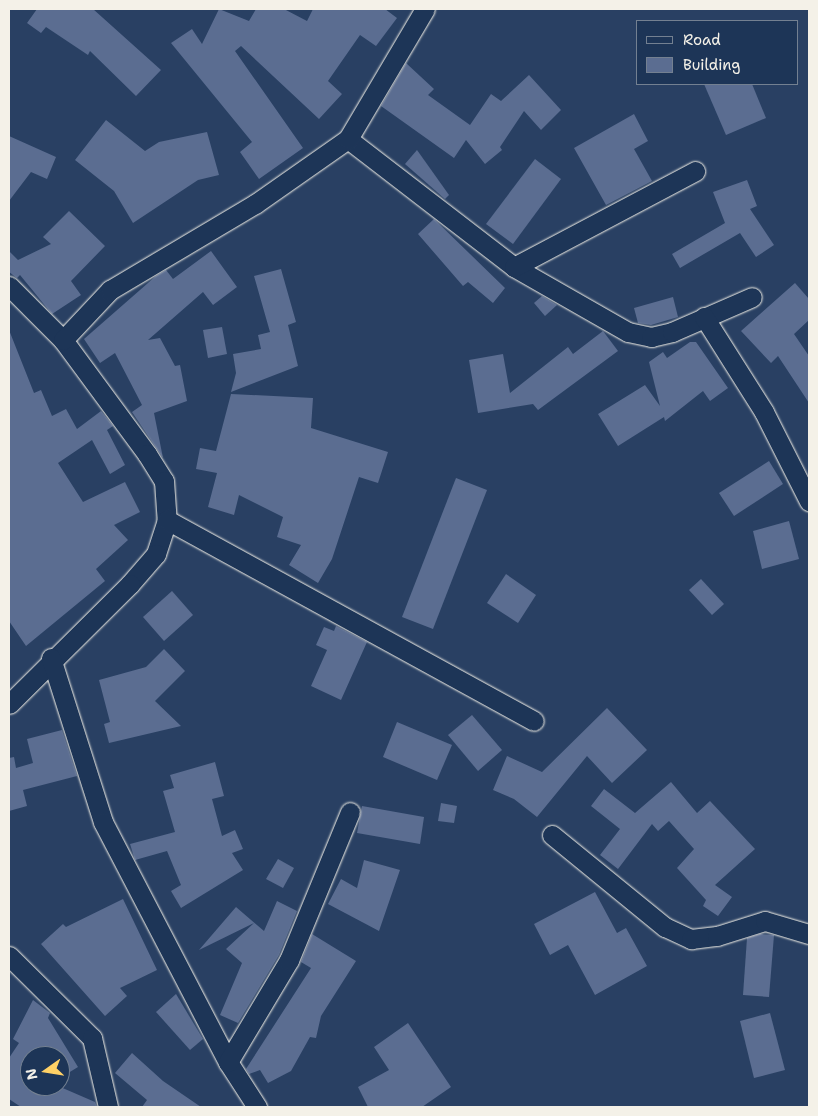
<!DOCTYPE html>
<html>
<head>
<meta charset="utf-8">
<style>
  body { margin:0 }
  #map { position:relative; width:818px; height:1116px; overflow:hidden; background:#294063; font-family:"Shantell Sans",sans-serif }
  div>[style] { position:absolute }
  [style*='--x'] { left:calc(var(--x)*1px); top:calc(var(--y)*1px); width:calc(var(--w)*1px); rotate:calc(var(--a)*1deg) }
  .building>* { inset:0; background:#5b6d91 }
  .roads { filter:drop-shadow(0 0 1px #f4f1e8) drop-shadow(0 0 1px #f4f1e8) }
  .street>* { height:19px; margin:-9.5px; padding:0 9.5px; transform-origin:9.5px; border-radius:9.5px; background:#1d3557 }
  span { translate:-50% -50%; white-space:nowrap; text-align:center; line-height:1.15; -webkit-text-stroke:4px #1d3557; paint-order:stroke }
  .frame { position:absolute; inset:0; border:10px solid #f4f1e8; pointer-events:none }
  .legend { position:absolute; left:636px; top:20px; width:162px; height:65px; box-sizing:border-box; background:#1d3557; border:1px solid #738091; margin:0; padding:6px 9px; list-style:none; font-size:15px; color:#f4f1e8 }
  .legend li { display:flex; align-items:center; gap:10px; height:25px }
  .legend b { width:25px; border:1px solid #738091 }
  .north { position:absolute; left:20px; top:1046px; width:50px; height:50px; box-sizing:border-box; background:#1d3557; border:1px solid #738091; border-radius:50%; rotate:257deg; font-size:14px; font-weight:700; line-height:20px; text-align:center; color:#f4f1e8 }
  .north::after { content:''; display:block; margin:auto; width:18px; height:22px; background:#ffd166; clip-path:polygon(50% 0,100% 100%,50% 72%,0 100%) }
</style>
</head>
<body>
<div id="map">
  <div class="building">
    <i style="clip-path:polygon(37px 9px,93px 9px,161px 70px,136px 96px,90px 51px,88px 55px,46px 27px,41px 33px,27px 23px)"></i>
    <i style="clip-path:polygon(219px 9px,249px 21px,256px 9px,284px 9px,307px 21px,313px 9px,385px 9px,397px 18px,376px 46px,360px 35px,328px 81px,342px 94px,319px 119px,241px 46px,235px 51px,303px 148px,259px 179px,240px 152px,252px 142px,171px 43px,192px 29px,202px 44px)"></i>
    <i style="clip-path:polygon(406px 63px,434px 89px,428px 95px,470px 125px,491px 94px,501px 101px,529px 75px,561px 110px,541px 130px,524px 111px,500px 147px,502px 150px,485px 164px,466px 140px,454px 158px,381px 106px)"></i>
    <i style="clip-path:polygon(704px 84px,752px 84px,766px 118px,726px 135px)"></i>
    <i style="clip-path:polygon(634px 114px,648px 141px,634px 149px,652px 181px,606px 205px,574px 148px)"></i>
    <i style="clip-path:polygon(106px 120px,145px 151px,159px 142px,207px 132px,219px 175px,198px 180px,133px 223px,114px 191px,75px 160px)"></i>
    <i style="clip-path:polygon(9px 136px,56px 157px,47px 179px,31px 172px,9px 201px)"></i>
    <i style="clip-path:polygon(417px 150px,449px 195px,445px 199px,405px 164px)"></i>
    <i style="clip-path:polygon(535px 159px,561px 179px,513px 244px,486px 224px)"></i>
    <i style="clip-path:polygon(747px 180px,757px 206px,750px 209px,774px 245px,756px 257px,740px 233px,680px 268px,672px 254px,725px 223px,713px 192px)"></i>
    <i style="clip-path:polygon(69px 211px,105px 246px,71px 281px,81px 295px,52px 314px,20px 275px,17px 278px,9px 272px,9px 251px,18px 260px,51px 244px,43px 237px)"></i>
    <i style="clip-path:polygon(434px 219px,505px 288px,493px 303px,468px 282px,463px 286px,418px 234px)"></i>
    <i style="clip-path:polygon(211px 251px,237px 287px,213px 305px,203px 292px,148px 340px,160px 338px,175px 366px,180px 365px,187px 401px,154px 413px,163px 458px,132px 412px,142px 405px,115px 353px,100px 363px,84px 339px,156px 276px,166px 270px,173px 279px)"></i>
    <i style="clip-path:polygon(281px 269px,296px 322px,288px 325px,298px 366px,231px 392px,236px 373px,233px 354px,261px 349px,258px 335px,270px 332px,254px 276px)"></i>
    <i style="clip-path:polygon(795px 283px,809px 299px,809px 320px,794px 334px,809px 356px,809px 403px,778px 356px,771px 363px,741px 331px)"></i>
    <i style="clip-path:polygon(542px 296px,557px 305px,545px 316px,534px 303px)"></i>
    <i style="clip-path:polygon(673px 297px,678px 317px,651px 325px,638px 323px,634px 308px)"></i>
    <i style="clip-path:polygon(222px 327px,227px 354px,208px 358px,203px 330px)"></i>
    <i style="clip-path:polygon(9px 330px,34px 393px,41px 390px,52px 416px,66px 409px,77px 429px,101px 411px,113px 426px,107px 430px,125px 465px,110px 474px,92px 440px,58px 463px,83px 502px,125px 482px,140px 512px,114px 525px,128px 540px,96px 569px,105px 581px,26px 646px,9px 621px)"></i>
    <i style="clip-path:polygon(603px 331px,618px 351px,538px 410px,533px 404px,478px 413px,469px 360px,503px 354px,510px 393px,568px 347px,573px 354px)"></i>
    <i style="clip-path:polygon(690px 342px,696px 342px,728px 388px,710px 401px,703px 391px,665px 421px,664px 417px,618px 446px,598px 414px,645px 385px,660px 406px,649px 362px,663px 352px,667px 358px)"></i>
    <i style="clip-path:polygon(231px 394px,313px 398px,311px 428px,388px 452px,378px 483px,359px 477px,332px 559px,318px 583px,289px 565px,301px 545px,277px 537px,283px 517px,239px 495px,234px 515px,208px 507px,217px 473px,196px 469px,200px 448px,216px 451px)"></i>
    <i style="clip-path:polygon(769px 461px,783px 484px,734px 516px,719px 493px)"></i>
    <i style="clip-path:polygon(456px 478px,487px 490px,433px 629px,402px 617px)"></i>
    <i style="clip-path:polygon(789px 521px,799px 559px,762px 569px,753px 531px)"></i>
    <i style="clip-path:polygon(506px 574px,536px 595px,518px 623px,487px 603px)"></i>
    <i style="clip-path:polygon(701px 579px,724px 604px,712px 615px,689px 590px)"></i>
    <i style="clip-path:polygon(172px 591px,193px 615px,164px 641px,143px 617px)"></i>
    <i style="clip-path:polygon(336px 626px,367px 642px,341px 700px,311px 686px,327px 650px,316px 645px,324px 627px,334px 631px)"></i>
    <i style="clip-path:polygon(164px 649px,185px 671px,155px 701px,181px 726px,109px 743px,104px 724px,110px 722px,99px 680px,146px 667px)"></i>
    <i style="clip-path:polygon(607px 708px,647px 750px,612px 783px,587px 756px,537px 817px,514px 799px,493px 790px,507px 756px,542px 772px)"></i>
    <i style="clip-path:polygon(472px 715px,502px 750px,478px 771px,448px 735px)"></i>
    <i style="clip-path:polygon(397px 722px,452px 745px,437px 780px,383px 757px)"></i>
    <i style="clip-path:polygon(62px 730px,77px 776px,23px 790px,27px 806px,9px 811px,9px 758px,14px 757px,16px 768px,33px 763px,27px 739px)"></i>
    <i style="clip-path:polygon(215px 762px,224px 796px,212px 799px,222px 836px,235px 830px,243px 849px,232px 853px,243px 870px,181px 908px,171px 891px,181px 885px,167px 851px,135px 860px,130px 844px,175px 832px,163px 791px,174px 788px,170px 775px)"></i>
    <i style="clip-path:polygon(671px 782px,697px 813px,710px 801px,755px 849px,715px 885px,732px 897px,718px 916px,703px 906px,706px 900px,677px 868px,694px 849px,669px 821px,658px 831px,652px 824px,618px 869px,600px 855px,620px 829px,591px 806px,604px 789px,635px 813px)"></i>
    <i style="clip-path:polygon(441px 803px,457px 806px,454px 823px,438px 821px)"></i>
    <i style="clip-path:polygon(362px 806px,424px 817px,420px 844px,357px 833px)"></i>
    <i style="clip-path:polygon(278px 859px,294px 868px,283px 888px,266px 879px)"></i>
    <i style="clip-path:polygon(364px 860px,400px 870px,379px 931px,328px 904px,341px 879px,357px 888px)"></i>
    <i style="clip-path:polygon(595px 892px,617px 933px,626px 928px,647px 966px,595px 995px,568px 945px,550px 955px,534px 924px)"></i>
    <i style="clip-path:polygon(123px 899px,157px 970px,120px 988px,127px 996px,105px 1016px,41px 944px,63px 924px,66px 927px)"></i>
    <i style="clip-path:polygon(277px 901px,297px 911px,279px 955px,238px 1023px,220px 1015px,242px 963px,226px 949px,254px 923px,199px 950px,236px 907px,264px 931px)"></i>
    <i style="clip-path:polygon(312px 934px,356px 961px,321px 1016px,316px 1038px,310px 1037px,291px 1071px,268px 1083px,260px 1070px,249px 1074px,246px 1069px,311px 968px,301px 962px)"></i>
    <i style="clip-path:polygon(760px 934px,774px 935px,769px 997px,743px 995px,747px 938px)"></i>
    <i style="clip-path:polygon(176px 994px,203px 1039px,190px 1050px,156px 1012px)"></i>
    <i style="clip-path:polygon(33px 1000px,50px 1013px,48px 1018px,78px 1067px,60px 1078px,60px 1056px,30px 1056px,30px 1086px,58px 1086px,95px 1102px,97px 1107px,21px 1107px,9px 1099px,9px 1058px,19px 1043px,13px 1039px)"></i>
    <i style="clip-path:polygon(770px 1013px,785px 1070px,754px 1078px,740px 1021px)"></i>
    <i style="clip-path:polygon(408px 1023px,451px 1087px,422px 1107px,368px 1107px,358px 1087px,389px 1070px,374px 1047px)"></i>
    <i style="clip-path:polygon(132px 1053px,163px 1081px,201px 1107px,142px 1107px,147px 1100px,115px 1073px)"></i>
  </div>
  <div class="roads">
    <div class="street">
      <i style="--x:348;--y:139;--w:210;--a:37.6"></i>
      <i style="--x:514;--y:267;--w:131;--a:29.7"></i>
      <i style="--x:628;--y:332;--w:24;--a:12"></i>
      <i style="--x:651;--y:337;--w:22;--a:-13"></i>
      <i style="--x:672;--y:332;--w:87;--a:-23.6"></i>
      <i style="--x:514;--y:267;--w:205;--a:-27.9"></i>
      <i style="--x:9;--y:286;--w:76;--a:45"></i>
      <i style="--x:63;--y:340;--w:142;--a:53.6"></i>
      <i style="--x:147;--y:454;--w:32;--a:58"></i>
      <i style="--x:164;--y:481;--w:39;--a:86"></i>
      <i style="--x:167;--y:520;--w:36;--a:108"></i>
      <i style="--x:156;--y:554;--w:40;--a:131"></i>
      <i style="--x:130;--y:584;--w:170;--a:135.2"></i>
      <i style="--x:704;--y:317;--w:112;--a:57.7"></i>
      <i style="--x:764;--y:412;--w:100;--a:63.2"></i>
      <i style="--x:63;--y:340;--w:69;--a:-46.8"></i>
      <i style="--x:110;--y:290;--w:169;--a:-30.7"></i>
      <i style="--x:255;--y:204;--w:113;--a:-35"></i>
      <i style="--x:348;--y:139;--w:151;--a:-59.4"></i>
      <i style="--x:167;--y:520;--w:418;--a:28.7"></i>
      <i style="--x:51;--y:658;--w:172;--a:72.4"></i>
      <i style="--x:103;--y:822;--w:271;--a:62.5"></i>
      <i style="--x:228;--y:1062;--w:54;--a:57.2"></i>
      <i style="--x:552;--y:835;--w:146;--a:39.2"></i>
      <i style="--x:665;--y:927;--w:29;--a:25"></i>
      <i style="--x:691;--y:939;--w:26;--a:-7"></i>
      <i style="--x:717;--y:936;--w:50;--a:-17.4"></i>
      <i style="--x:765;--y:921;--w:46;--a:16.5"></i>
      <i style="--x:9;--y:956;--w:117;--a:44.7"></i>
      <i style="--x:92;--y:1038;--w:71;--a:76.9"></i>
      <i style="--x:228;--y:1062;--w:119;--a:-59.1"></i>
      <i style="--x:289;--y:960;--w:160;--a:-67.6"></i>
    </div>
  </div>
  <div class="frame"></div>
  <ul class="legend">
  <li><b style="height:6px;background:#1d3557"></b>Road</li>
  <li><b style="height:14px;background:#5b6d91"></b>Building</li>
  </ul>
  <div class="north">N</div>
</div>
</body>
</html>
